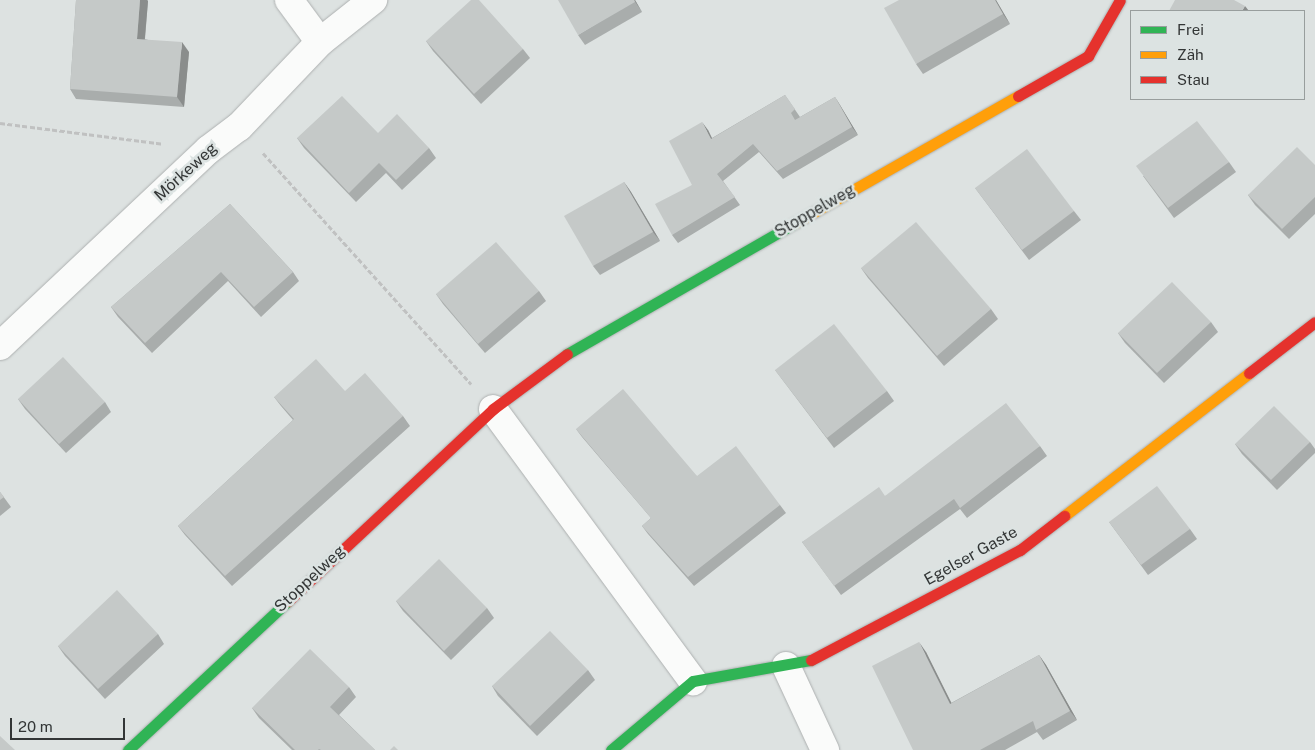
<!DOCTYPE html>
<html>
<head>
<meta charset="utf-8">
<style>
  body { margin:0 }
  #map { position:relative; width:1315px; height:750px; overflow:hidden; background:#dde2e1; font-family:"Public Sans",sans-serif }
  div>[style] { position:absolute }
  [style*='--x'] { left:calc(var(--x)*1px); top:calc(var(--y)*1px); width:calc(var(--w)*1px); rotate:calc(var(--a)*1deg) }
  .path>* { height:3px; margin-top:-1.5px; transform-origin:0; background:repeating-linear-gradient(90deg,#c0c1c1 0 5px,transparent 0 7.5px) }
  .roads { filter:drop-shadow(0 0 1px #adb0b0) drop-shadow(0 0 1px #adb0b0) }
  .street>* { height:28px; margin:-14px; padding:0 14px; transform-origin:14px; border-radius:14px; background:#fafbfa }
  .fast>* { height:11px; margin:-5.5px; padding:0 5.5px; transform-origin:5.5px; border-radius:5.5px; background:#30b455 }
  .slow>* { height:11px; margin:-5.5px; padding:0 5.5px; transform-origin:5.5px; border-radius:5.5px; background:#ff9f0a }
  .jam>* { height:11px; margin:-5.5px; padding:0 5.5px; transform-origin:5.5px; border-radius:5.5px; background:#e5322d }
  .wall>* { inset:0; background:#a9adac }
  .shaded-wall>* { inset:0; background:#8a8d8c }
  .building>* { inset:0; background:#c5c9c8 }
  span { translate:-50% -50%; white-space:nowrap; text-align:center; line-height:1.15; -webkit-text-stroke:5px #dce3e2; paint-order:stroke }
  .street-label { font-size:16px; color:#333636 }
  .legend { position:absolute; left:1130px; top:10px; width:175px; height:90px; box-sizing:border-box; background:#dce3e2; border:1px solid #989e9d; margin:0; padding:6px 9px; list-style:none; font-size:15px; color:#333636 }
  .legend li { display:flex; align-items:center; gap:10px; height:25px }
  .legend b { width:25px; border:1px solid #989e9d }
  .scale { position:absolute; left:10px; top:718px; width:115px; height:22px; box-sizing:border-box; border:2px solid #333636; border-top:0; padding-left:6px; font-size:15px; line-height:18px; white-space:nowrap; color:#333636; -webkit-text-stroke:4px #dce3e2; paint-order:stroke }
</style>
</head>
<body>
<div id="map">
  <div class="path">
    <i style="--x:0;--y:123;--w:164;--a:7.3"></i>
    <i style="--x:263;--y:153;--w:311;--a:48"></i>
  </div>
  <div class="roads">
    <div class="street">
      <i style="--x:289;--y:0;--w:52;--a:53.6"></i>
      <i style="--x:0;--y:346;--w:286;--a:-43.3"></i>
      <i style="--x:208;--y:150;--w:39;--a:-37"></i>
      <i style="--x:239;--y:127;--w:117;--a:-46.4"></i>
      <i style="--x:320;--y:42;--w:68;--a:-38.4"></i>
      <i style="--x:493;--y:409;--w:338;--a:53.7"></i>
      <i style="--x:786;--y:666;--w:93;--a:65.1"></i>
    </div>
    <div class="fast">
      <i style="--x:567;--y:354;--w:263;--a:-29.9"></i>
      <i style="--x:128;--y:750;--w:219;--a:-43"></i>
      <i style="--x:611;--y:750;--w:107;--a:-40.1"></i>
      <i style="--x:693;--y:681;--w:120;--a:-10.1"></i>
    </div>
    <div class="slow">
      <i style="--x:795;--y:223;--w:257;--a:-29.7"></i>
      <i style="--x:1064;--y:516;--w:234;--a:-37.7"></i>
    </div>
    <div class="jam">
      <i style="--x:1018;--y:96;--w:81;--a:-29.7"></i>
      <i style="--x:1088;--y:56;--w:64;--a:-60.3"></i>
      <i style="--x:1249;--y:373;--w:83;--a:-37.7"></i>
      <i style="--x:288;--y:601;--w:281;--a:-43.1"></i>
      <i style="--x:493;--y:409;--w:92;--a:-36.6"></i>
      <i style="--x:811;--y:660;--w:236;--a:-27.8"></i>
      <i style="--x:1020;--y:550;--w:56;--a:-37.7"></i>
    </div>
  </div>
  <div class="wall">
    <i style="clip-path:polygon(76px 0,147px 0,148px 1px,145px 39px,189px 52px,184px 107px,76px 99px,70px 89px)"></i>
    <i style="clip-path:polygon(635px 0,642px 12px,585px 45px,578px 35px)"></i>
    <i style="clip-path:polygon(996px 0,1010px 24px,923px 74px,916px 64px)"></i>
    <i style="clip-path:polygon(426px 41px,523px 49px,530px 58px,481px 104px,433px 51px)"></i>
    <i style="clip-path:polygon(785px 95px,800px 117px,835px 97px,858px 135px,783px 179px,759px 152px,723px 181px,740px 205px,678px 243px,672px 235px,692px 185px,708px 130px,712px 138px)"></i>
    <i style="clip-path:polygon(378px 133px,429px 148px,436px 158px,402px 190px,386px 173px,356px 202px,304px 148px,297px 138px)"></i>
    <i style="clip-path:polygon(1229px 162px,1236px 172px,1174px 218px,1143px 176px)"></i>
    <i style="clip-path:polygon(1315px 165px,1315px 214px,1289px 239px,1255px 205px,1248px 195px)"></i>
    <i style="clip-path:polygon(624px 182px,631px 192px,660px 241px,600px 275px,593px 266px)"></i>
    <i style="clip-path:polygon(975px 188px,1074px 211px,1081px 220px,1029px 260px)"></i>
    <i style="clip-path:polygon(230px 204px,293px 272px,299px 281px,261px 317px,228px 281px,152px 353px,118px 317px,111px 307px)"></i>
    <i style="clip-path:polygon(861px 268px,991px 309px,998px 319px,944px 366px,868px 278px)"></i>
    <i style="clip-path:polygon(539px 291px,546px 301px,485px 353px,443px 304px,436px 294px)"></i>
    <i style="clip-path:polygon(1211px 322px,1218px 332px,1164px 383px,1125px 343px,1118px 333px)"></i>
    <i style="clip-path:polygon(775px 370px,887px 391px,894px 401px,834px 448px)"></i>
    <i style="clip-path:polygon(345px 391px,403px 416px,410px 426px,232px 586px,185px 535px,178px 526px,293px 420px,281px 406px,274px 397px)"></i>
    <i style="clip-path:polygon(18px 399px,105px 402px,111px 412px,66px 453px,25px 409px)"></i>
    <i style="clip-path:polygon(576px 429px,697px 476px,780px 505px,786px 513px,694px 586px,648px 534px,642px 526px,651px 518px,582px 437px)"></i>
    <i style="clip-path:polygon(1310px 442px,1315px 449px,1315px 453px,1277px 490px,1242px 454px,1235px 444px)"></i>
    <i style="clip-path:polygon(1040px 446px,1047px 456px,967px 518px,960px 509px,841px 595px,802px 542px,885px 496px)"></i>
    <i style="clip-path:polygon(0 492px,11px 507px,0 516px)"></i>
    <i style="clip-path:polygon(1109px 522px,1190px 529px,1197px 539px,1148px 575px)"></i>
    <i style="clip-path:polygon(396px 601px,487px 608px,494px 618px,451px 660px,403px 611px)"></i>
    <i style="clip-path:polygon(158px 634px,164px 644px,105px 699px,65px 656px,58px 646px)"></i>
    <i style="clip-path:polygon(926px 652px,951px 703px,1039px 655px,1046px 665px,1077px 720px,1043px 740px,1037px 732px,1005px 750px,913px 750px)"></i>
    <i style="clip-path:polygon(588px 670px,595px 680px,537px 736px,498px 696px,492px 686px)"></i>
    <i style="clip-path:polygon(349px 687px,356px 697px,339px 715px,375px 750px,292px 750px,259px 718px,252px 708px)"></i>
  </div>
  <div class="shaded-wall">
    <i style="clip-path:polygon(140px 0,147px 0,148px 1px,144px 48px,137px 39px)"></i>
    <i style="clip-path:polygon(634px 0,635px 0,642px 12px)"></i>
    <i style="clip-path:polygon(995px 0,996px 0,1010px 24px,1003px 14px)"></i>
    <i style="clip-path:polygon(1245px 6px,1249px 11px,1242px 11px)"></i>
    <i style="clip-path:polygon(182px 42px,189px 52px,184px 107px,177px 97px)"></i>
    <i style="clip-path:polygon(835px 97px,840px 105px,858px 135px,852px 127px)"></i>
    <i style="clip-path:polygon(702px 122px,708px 130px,716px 147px,711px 139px)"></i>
    <i style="clip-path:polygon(624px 182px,631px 192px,660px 241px,653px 232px)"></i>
    <i style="clip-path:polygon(919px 642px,926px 652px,957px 714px,950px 704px)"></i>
    <i style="clip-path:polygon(1039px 655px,1046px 665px,1077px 720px,1070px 711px)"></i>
  </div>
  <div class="building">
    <i style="clip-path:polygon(76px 0,140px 0,137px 39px,182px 42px,177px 97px,70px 89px)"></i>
    <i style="clip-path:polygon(471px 0,479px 0,523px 49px,474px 94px,426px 41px)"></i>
    <i style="clip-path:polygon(558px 0,634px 0,635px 2px,578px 35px)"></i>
    <i style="clip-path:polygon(899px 0,995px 0,1003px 14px,916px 64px,884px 8px)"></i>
    <i style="clip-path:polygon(1175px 0,1234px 0,1245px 6px,1242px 11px,1169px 11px)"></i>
    <i style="clip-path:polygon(785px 95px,795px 109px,791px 113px,795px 120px,835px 97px,852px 127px,777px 171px,753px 144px,717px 174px,735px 197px,672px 235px,655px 204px,692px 185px,669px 141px,702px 122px,711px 139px)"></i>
    <i style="clip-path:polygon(342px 96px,378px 133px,397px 114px,429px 148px,396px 180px,379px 163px,349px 193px,297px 138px)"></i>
    <i style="clip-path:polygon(1197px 121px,1229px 162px,1168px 208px,1136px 166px)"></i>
    <i style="clip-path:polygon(1297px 147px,1315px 165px,1315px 197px,1282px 229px,1248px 195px)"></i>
    <i style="clip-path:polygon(1027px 149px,1074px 211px,1022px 250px,975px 188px)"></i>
    <i style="clip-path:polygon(624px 182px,653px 232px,593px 266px,564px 216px)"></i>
    <i style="clip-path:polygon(230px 204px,293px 272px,254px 307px,221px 272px,145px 343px,111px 307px)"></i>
    <i style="clip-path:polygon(916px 222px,991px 309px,937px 356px,861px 268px)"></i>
    <i style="clip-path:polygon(496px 242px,539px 291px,478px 344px,436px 294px)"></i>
    <i style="clip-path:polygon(1172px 282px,1211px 322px,1157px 373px,1118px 333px)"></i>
    <i style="clip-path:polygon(834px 324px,887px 391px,827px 438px,775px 370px)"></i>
    <i style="clip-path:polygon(63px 357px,105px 402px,59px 444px,18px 399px)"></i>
    <i style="clip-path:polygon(316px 359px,345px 391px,365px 373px,403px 416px,225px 576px,178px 526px,294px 419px,274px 397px)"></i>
    <i style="clip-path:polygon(623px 389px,697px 476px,736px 446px,780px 505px,688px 577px,642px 526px,651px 518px,576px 429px)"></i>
    <i style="clip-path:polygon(1006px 403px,1040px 446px,960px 508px,954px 499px,834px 586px,802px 542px,879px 487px,885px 496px)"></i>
    <i style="clip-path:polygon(1274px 406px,1310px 442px,1271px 480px,1235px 444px)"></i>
    <i style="clip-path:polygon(1157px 486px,1190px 529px,1141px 565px,1109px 522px)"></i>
    <i style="clip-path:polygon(0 492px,4px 497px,0 500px)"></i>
    <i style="clip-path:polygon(439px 559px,487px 608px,444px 651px,396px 601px)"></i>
    <i style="clip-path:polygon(117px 590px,158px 634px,98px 689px,58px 646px)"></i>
    <i style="clip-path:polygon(550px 631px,588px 670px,530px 726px,492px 686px)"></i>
    <i style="clip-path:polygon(919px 642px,950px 704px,1039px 655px,1070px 711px,1036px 730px,1033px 721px,980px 750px,913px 750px,872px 666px)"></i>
    <i style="clip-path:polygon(310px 649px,349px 687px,330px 707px,375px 750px,321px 750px,319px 749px,318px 750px,295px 750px,252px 708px)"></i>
    <i style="clip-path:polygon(0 736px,15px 750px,0 750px)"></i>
    <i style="clip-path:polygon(394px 746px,398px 750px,390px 750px)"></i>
  </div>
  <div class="street-label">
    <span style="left:186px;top:172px;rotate:-42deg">Mörkeweg</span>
    <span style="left:815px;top:211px;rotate:-30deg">Stoppelweg</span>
    <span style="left:971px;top:556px;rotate:-29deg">Egelser Gaste</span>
    <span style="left:310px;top:579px;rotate:-43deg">Stoppelweg</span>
  </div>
  <ul class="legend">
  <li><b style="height:6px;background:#30b455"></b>Frei</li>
  <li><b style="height:6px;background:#ff9f0a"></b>Zäh</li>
  <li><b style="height:6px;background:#e5322d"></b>Stau</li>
  </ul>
  <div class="scale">20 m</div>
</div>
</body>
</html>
